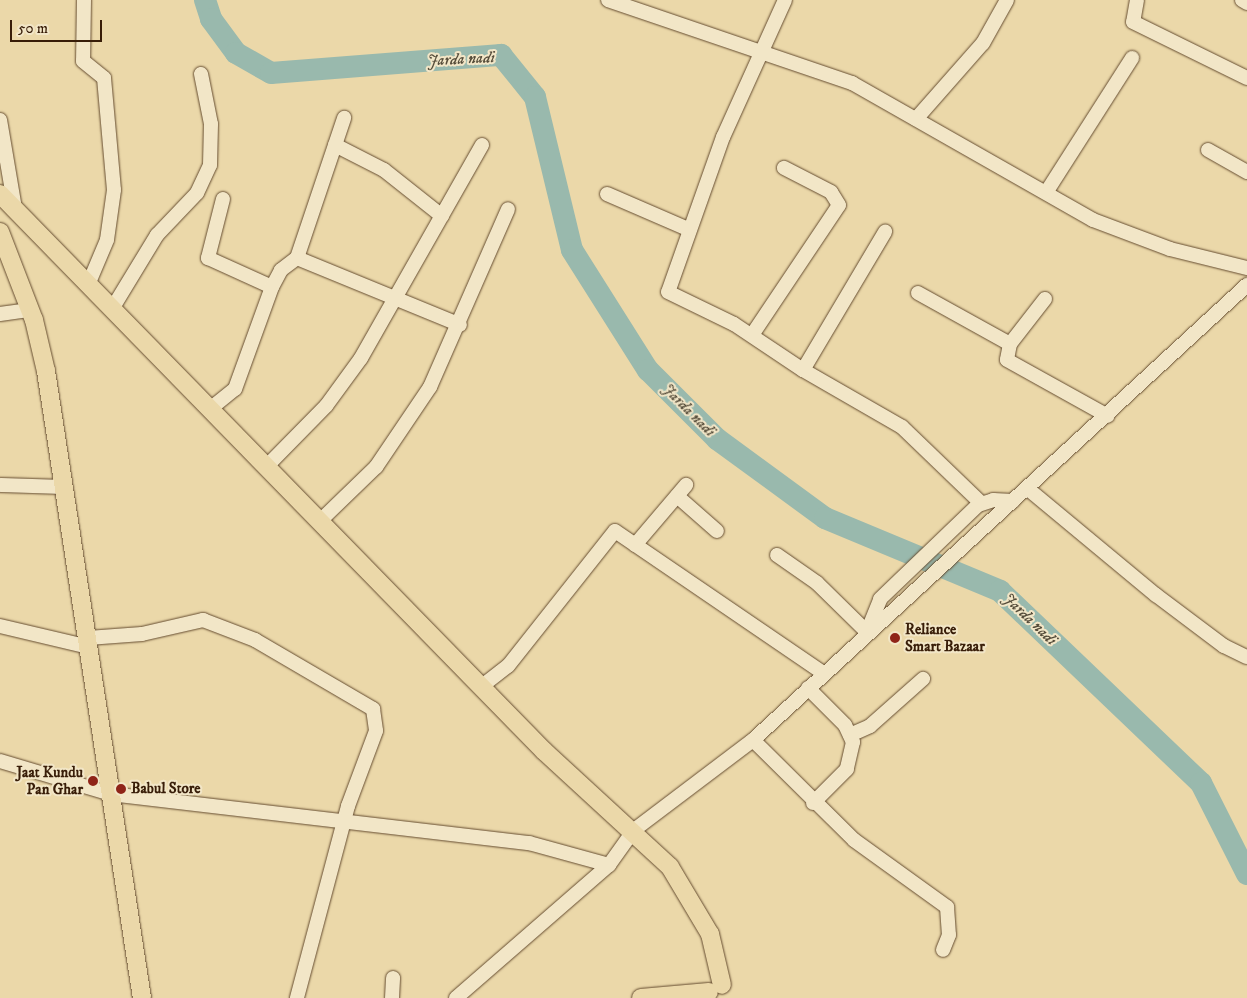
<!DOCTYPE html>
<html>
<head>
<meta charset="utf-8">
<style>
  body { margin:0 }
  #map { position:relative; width:1247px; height:998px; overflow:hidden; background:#ebd8a9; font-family:"IM FELL DW Pica",serif }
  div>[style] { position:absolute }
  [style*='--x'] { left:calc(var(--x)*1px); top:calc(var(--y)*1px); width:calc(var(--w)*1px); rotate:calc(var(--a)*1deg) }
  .river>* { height:22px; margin:-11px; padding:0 11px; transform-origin:11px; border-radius:11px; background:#99b9ad }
  .roads { filter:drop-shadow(0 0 1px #654c30) drop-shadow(0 0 1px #654c30) }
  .minor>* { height:14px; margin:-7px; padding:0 7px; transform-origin:7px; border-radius:7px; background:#f2e6c7 }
  .major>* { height:18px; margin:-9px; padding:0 9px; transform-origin:9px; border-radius:9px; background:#ebd8a9 }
  .dots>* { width:14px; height:14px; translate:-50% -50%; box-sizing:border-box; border:2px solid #f2e6c7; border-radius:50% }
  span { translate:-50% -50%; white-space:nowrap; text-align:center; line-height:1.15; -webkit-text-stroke:4px #f2e6c7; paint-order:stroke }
  .poi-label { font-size:15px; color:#381d08; font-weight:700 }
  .left { translate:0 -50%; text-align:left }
  .right { translate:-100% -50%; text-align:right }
  .water-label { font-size:16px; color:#554c3a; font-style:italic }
  .scale { position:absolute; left:10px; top:20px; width:92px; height:22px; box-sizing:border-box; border:2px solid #381d08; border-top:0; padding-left:6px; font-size:15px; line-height:18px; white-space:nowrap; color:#381d08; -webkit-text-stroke:4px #f2e6c7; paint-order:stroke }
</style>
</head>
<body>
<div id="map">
  <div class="river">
    <i style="--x:205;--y:0;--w:20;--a:72"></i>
    <i style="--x:211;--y:19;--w:42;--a:53.7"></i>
    <i style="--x:236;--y:53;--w:40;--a:29.7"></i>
    <i style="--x:271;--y:73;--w:231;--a:-4.5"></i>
    <i style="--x:501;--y:55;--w:54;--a:51"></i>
    <i style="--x:535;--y:97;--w:157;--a:76.4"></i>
    <i style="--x:572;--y:250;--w:142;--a:57.7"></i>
    <i style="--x:648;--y:370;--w:98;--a:45"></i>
    <i style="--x:717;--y:439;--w:134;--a:36.2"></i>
    <i style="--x:825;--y:518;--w:190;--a:22.6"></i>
    <i style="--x:1000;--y:591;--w:278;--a:43.7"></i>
    <i style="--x:1201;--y:783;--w:102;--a:63.2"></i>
  </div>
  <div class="roads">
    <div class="minor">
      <i style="--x:84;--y:0;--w:61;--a:90.9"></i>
      <i style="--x:83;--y:61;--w:27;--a:39"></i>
      <i style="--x:104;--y:78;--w:112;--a:84.9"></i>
      <i style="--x:114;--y:190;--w:50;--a:98"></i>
      <i style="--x:107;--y:240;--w:49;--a:112.9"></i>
      <i style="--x:608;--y:0;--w:258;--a:18.8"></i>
      <i style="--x:852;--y:83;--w:277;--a:29.6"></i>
      <i style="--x:1093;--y:220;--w:82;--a:20.6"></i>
      <i style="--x:1170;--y:249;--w:79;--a:13.9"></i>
      <i style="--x:785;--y:0;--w:150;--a:114.3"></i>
      <i style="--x:723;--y:137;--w:164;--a:109.5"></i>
      <i style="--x:668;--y:292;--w:73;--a:25.9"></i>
      <i style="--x:734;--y:324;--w:83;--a:33.7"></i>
      <i style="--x:803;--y:370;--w:114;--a:29.9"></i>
      <i style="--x:902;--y:427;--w:110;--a:43.9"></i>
      <i style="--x:1137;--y:0;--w:22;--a:100"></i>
      <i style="--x:1133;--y:22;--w:127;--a:26.2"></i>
      <i style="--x:1242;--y:0;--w:6;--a:31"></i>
      <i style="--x:916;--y:119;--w:101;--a:-48.6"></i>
      <i style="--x:983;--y:43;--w:49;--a:-60.8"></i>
      <i style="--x:0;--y:120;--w:90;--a:80.4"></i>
      <i style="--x:335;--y:145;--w:55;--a:27"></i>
      <i style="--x:384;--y:170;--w:74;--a:38.4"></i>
      <i style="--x:1208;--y:150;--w:45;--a:29.4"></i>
      <i style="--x:1047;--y:191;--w:158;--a:-57.4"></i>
      <i style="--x:607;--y:194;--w:90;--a:23.4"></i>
      <i style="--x:223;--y:199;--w:61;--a:104.3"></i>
      <i style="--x:208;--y:258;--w:70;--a:24.4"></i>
      <i style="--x:297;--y:258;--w:148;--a:-71.4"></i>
      <i style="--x:918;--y:293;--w:105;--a:29"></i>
      <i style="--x:1045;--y:299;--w:57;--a:127.9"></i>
      <i style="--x:1010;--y:344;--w:16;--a:101"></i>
      <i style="--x:1007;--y:360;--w:115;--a:29"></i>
      <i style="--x:112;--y:309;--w:87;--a:-58.7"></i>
      <i style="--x:157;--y:235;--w:58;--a:-46.4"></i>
      <i style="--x:197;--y:193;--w:31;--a:-65"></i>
      <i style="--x:210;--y:165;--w:41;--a:-88.6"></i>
      <i style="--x:211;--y:124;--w:51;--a:-101.3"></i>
      <i style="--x:0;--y:314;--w:30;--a:-8"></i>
      <i style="--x:752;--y:335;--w:156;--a:-56.2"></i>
      <i style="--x:839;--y:205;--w:15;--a:-122"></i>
      <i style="--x:831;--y:192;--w:53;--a:-152.9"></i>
      <i style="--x:803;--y:370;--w:161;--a:-59.3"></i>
      <i style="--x:210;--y:409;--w:32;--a:-39"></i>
      <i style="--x:235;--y:389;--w:109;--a:-70.1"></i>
      <i style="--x:272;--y:287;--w:19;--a:-62"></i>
      <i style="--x:281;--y:270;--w:20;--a:-37"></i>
      <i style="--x:297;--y:258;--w:176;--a:22.3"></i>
      <i style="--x:266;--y:467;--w:86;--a:-45.5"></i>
      <i style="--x:326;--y:406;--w:59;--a:-53.9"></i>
      <i style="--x:361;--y:358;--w:245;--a:-60.4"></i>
      <i style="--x:0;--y:485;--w:64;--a:1.8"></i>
      <i style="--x:1027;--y:488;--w:168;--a:39.7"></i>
      <i style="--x:1156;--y:595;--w:85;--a:36.9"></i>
      <i style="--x:1224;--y:646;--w:25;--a:26"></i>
      <i style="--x:677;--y:496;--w:53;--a:41.2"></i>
      <i style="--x:320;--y:521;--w:78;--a:-44"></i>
      <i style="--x:376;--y:467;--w:97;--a:-56"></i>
      <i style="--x:430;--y:387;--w:194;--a:-66.3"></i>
      <i style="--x:635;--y:545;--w:79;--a:-49.6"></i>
      <i style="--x:777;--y:555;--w:49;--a:35"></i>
      <i style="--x:817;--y:583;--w:70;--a:44.4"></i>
      <i style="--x:0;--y:626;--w:91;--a:13.3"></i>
      <i style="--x:867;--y:632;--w:35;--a:-68"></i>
      <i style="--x:880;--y:599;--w:136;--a:-43.8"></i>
      <i style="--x:978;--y:505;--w:16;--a:-18"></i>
      <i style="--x:993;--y:500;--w:20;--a:3"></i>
      <i style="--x:88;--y:638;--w:54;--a:-4.2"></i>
      <i style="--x:142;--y:634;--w:63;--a:-12.9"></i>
      <i style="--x:203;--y:620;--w:56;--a:21"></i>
      <i style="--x:255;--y:640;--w:137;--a:30.3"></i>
      <i style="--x:373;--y:709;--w:22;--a:82"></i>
      <i style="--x:376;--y:731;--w:80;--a:110.5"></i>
      <i style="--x:348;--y:806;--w:199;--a:104.9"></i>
      <i style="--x:482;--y:686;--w:33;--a:-38"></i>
      <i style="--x:508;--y:666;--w:172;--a:-51.6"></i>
      <i style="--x:615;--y:531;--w:252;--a:34.3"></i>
      <i style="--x:808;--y:688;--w:52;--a:45"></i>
      <i style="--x:845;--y:725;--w:19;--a:65"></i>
      <i style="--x:853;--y:742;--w:28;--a:103"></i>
      <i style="--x:847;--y:769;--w:48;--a:135"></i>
      <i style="--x:850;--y:735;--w:22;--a:-24"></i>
      <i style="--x:870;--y:726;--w:71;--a:-41.6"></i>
      <i style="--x:753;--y:740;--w:142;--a:44.7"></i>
      <i style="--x:854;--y:840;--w:115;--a:35.8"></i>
      <i style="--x:947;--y:907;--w:28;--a:86"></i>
      <i style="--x:949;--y:935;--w:16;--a:112"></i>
      <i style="--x:0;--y:761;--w:116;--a:16.6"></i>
      <i style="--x:111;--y:794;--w:421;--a:6.7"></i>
      <i style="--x:529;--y:843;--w:83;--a:15.4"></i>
      <i style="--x:392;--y:998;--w:20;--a:-87"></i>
      <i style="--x:456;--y:998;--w:203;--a:-41"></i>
      <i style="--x:609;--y:865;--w:43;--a:-54.5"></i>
      <i style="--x:634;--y:830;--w:149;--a:-37.1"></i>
      <i style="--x:753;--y:740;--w:672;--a:-42.65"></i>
    </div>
    <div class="major">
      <i style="--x:0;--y:194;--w:779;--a:45.68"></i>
      <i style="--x:544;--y:751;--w:171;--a:42.6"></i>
      <i style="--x:670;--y:867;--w:78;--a:59.2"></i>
      <i style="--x:710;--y:934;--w:52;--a:76.8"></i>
      <i style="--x:0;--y:232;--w:94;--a:68.9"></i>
      <i style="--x:34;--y:320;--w:52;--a:76.8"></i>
      <i style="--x:46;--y:371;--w:634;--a:81.3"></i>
      <i style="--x:641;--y:998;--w:68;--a:-5"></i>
    </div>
  </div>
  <div class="dots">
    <i style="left:895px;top:638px;background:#8f2418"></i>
    <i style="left:93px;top:781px;background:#8f2418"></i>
    <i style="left:121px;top:789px;background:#8f2418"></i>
  </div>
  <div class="poi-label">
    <span class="left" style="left:905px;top:638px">Reliance<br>Smart Bazaar</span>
    <span class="right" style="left:83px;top:781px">Jaat Kundu<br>Pan Ghar</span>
    <span class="left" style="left:131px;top:789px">Babul Store</span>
  </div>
  <div class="water-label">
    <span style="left:461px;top:59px;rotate:-3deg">Jarda nadi</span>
    <span style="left:689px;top:410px;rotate:45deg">Jarda nadi</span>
    <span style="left:1030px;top:619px;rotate:44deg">Jarda nadi</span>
  </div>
  <div class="scale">50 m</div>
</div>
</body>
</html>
